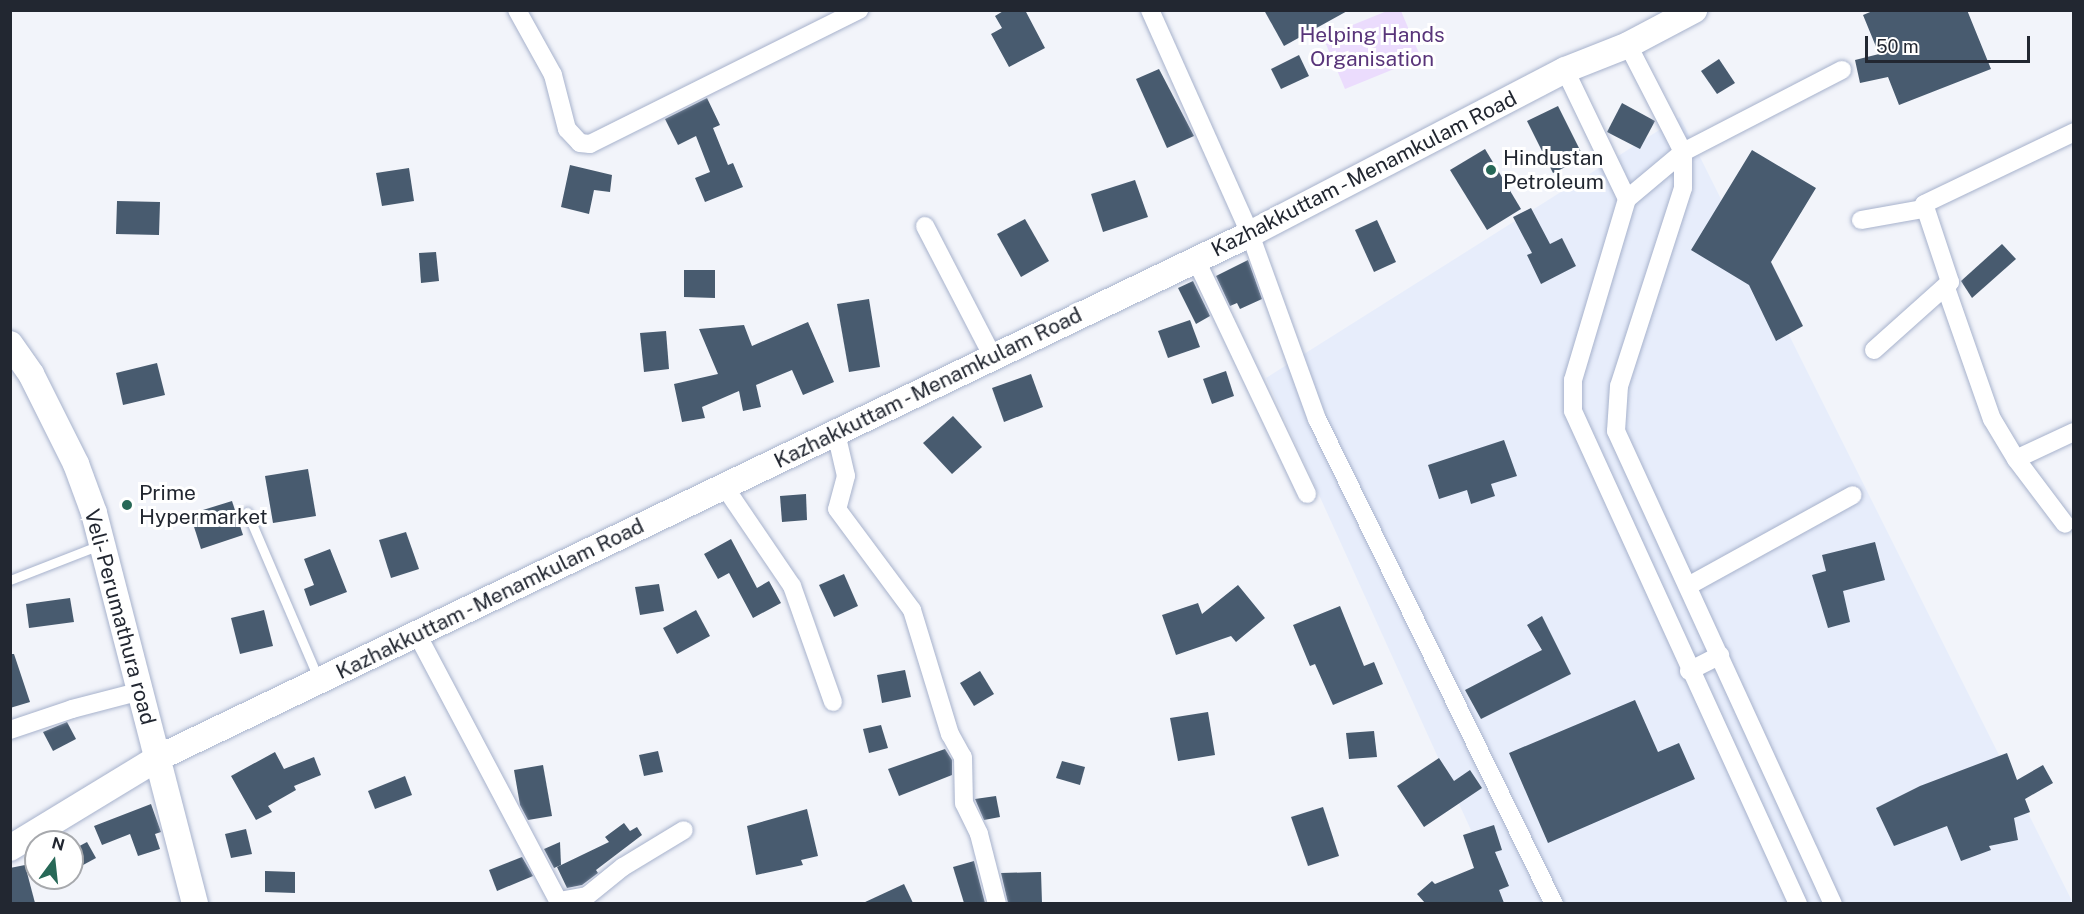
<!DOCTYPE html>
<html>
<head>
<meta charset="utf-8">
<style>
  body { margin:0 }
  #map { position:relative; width:2084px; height:914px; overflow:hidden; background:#f2f4fa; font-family:"Public Sans",sans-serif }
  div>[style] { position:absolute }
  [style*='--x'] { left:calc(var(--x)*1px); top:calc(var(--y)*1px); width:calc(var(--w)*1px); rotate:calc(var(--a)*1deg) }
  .built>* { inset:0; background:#e7edfb }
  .green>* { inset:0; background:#ebdcfd }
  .building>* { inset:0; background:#485b6f }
  .roads { filter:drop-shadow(0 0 2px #a7b2cc) drop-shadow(0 0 2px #a7b2cc) }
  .lane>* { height:9px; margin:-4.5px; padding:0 4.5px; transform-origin:4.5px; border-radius:4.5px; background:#fff }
  .street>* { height:18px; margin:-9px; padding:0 9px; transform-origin:9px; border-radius:9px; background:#fff }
  .secondary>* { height:26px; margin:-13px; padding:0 13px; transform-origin:13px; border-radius:13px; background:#fff }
  .dots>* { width:16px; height:16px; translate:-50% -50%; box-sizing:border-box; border:3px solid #fff; border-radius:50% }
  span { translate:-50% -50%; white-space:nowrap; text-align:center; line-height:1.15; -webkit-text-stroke:6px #fff; paint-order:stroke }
  .park-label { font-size:21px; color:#59357a }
  .poi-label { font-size:21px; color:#222731 }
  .left { translate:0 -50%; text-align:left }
  .street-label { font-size:21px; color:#222731 }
  .frame { position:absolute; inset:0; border:12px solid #222731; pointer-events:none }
  .north { position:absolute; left:24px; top:830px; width:60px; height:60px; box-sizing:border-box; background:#fff; border:2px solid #a7a9ad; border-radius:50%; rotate:15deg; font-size:16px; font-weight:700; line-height:24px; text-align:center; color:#222731 }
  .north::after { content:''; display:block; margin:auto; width:21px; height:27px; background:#276857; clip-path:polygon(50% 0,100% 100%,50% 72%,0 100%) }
  .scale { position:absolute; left:1865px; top:36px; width:165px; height:27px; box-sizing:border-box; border:3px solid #222731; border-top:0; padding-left:8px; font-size:18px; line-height:21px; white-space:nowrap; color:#222731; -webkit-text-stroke:4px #fff; paint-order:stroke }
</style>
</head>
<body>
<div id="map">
  <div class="built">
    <i style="clip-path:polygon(1680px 117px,2073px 903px,1504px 903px,1266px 378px)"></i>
  </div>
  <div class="green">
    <i style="clip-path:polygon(1387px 11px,1401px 11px,1421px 58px,1345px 89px,1323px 37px)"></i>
  </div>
  <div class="building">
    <i style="clip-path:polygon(1005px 10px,1025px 10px,1045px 48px,1009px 67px,991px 34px,1002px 28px,995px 16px)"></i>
    <i style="clip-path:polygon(1264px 10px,1349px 10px,1284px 46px)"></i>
    <i style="clip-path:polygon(1875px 10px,1967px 10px,1991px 69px,1899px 105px,1888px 77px,1860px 83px,1855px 60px,1879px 54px,1863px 15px)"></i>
    <i style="clip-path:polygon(1299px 55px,1309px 76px,1281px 89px,1271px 69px)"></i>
    <i style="clip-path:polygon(1719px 59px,1735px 83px,1717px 94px,1701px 71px)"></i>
    <i style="clip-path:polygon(1159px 69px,1194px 136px,1167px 148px,1136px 79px)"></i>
    <i style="clip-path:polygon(707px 98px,720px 125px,713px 128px,728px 165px,733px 163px,743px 187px,705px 202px,695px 178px,710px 172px,696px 136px,678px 145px,665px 119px)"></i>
    <i style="clip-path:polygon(1622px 103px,1655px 121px,1640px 149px,1607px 132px)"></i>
    <i style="clip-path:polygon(1558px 106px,1584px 158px,1553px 173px,1527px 121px)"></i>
    <i style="clip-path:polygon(1485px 149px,1521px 209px,1487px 230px,1450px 170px)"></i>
    <i style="clip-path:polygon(1752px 150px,1816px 188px,1771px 262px,1803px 326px,1776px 341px,1749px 285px,1691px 250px)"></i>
    <i style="clip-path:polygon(570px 165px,612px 175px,610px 192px,594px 190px,589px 214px,561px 207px)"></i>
    <i style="clip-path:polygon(409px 168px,414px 201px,382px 206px,376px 173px)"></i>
    <i style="clip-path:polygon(1135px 180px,1148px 217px,1103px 232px,1091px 194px)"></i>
    <i style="clip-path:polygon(117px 201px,160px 202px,159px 235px,116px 234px)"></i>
    <i style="clip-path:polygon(1531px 208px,1550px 244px,1562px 238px,1576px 266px,1541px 284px,1527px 255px,1532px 253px,1513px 217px)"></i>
    <i style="clip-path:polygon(1025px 219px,1049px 261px,1021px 277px,997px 234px)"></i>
    <i style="clip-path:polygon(1377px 220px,1396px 262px,1374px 272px,1355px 230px)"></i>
    <i style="clip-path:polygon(2002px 244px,2016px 259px,1972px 298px,1961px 281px)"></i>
    <i style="clip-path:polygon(436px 252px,439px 281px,421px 283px,419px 253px)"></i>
    <i style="clip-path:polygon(1248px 260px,1262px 299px,1240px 309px,1237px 303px,1230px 306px,1216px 276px)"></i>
    <i style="clip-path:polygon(684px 270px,715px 270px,715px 298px,684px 297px)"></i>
    <i style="clip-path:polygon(1193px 281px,1210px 316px,1196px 324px,1178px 288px)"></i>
    <i style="clip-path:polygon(869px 299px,880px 367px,849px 372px,837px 304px)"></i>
    <i style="clip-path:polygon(1190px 320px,1200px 347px,1168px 358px,1158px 331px)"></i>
    <i style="clip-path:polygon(808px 322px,834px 382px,803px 395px,792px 370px,756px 385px,761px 407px,743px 411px,739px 391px,702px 407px,705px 418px,682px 422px,674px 384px,718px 374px,699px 329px,744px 325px,752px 346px)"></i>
    <i style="clip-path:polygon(666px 331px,669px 369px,644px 372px,640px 333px)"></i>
    <i style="clip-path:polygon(157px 363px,165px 395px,123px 405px,116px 373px)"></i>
    <i style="clip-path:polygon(1226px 371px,1234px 396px,1212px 404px,1203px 379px)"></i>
    <i style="clip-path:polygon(1031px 374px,1043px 407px,1004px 422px,992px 388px)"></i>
    <i style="clip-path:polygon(953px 416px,982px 447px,952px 474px,923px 443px)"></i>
    <i style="clip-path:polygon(1504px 440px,1517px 476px,1491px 484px,1495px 496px,1471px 504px,1467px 490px,1439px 499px,1428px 465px)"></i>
    <i style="clip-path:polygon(308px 469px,316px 516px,273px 523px,265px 476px)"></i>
    <i style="clip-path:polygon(806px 494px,807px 520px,782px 522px,780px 496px)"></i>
    <i style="clip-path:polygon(232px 501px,243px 535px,201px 549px,190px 514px)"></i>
    <i style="clip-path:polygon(406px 532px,419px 569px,391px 578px,379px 540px)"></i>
    <i style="clip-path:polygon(731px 539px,757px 588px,769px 581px,781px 603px,753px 618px,729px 573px,718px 579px,704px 554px)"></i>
    <i style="clip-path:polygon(1875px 542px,1885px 580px,1843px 591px,1850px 622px,1828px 628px,1812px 575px,1826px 571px,1822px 555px)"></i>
    <i style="clip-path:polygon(330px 549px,347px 592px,310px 606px,304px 589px,314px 585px,304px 559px)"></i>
    <i style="clip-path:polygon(844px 574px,858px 606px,834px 617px,819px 585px)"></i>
    <i style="clip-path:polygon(659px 584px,664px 611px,640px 615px,635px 587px)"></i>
    <i style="clip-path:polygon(1238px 585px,1265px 618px,1236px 642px,1231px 636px,1176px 655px,1162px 615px,1198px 603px,1202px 614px)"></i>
    <i style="clip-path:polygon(70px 598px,74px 622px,29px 628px,26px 604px)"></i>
    <i style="clip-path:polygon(1340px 606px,1364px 666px,1374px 662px,1383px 684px,1333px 705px,1315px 664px,1310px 666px,1293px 625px)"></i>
    <i style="clip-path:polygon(264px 610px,273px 646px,240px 654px,231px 618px)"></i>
    <i style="clip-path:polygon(696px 610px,710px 636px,677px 654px,663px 628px)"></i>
    <i style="clip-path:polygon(1542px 616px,1571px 674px,1481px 719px,1465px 690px,1542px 650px,1527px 625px)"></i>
    <i style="clip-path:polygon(10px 654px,14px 654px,30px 702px,10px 708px)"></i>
    <i style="clip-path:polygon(905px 670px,911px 697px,882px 703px,877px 675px)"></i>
    <i style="clip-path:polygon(980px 671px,994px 694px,974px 706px,960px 683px)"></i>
    <i style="clip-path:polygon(1635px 700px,1658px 752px,1679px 743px,1695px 779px,1548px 843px,1509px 753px)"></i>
    <i style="clip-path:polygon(1208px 712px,1215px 755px,1178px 761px,1170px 718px)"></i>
    <i style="clip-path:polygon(67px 722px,76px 739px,53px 751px,43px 732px)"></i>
    <i style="clip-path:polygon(881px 725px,888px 748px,869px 753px,863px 729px)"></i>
    <i style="clip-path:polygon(1374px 731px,1377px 757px,1349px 759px,1346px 733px)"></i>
    <i style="clip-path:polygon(945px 749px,952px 760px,952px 775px,899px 796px,888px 769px)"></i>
    <i style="clip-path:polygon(658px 751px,663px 772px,644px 776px,639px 755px)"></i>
    <i style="clip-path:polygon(275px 752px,284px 769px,314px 757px,321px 775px,294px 786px,296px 790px,268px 806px,272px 812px,256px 820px,231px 776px)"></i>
    <i style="clip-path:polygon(2007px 753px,2017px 780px,2043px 765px,2053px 783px,2025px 799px,2030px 812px,2014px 818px,2018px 840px,1989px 846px,1991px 850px,1961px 861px,1947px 826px,1894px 846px,1876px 808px,1920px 786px)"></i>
    <i style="clip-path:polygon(1439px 758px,1454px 781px,1470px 770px,1482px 788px,1424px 827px,1397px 786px)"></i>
    <i style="clip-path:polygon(1062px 761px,1085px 767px,1080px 785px,1056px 778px)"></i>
    <i style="clip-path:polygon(543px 765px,552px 816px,528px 820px,520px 805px,514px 770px)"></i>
    <i style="clip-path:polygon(405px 776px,412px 795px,375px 809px,368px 791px)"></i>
    <i style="clip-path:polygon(996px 796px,1000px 817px,984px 820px,975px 799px)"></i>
    <i style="clip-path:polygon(151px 804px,161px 832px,155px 834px,160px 849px,138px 856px,130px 834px,102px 845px,94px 826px)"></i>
    <i style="clip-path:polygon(1323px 807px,1339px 856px,1308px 866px,1291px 817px)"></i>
    <i style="clip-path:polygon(807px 809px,818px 856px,801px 860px,803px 865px,756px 875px,747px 826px)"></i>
    <i style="clip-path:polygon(624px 823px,630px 831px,637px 827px,642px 835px,596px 870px,598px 873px,582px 885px,567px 888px,557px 867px,609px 842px,605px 837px)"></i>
    <i style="clip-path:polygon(1494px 825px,1502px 850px,1495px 852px,1509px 886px,1499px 890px,1504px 903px,1425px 903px,1417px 894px,1432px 881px,1435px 884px,1474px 868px,1463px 835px)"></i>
    <i style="clip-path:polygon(246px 829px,252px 854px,231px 858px,225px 834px)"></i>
    <i style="clip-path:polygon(87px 842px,96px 858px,72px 871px,72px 850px)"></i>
    <i style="clip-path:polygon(560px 842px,561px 865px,554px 868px,544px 849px)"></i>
    <i style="clip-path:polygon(522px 857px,533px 876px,497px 891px,489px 870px)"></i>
    <i style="clip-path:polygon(974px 861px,985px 903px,964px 903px,953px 867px)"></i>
    <i style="clip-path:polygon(25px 865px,35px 903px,10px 903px,10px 868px)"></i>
    <i style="clip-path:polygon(265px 871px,295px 872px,295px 893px,265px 892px)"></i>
    <i style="clip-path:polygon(1041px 872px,1042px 903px,1008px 903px,1001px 873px)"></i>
    <i style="clip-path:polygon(904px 884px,913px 903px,863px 903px)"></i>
  </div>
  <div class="roads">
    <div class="lane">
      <i style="--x:247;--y:512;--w:181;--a:66.8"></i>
      <i style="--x:10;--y:580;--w:97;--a:-21.3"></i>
    </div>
    <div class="street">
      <i style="--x:517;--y:10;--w:74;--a:61"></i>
      <i style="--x:553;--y:75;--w:56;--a:75.5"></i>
      <i style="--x:567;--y:129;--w:19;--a:47"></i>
      <i style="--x:580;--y:143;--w:10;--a:6"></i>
      <i style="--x:590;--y:144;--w:301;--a:-26.5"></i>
      <i style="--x:1150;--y:10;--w:245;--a:65.9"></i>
      <i style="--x:1250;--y:234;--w:197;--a:70.1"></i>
      <i style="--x:1317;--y:419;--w:540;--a:63.96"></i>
      <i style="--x:1628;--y:45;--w:120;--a:62.8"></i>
      <i style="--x:1683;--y:152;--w:36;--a:90"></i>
      <i style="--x:1683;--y:188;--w:208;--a:107.9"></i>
      <i style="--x:1619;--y:386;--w:45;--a:93.8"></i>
      <i style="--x:1616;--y:431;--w:520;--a:65.36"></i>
      <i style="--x:1565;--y:70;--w:143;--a:64.3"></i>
      <i style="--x:1627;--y:199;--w:189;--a:106.6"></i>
      <i style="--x:1573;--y:380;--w:31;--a:90"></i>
      <i style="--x:1573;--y:411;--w:542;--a:65.47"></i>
      <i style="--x:1627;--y:199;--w:73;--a:-40"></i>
      <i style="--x:1683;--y:152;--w:179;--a:-27.3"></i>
      <i style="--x:1861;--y:220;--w:63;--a:-10.1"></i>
      <i style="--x:925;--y:226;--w:148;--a:62.6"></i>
      <i style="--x:1196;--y:260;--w:259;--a:64.6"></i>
      <i style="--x:1946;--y:288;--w:139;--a:70.7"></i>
      <i style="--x:1992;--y:419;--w:47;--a:59"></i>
      <i style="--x:2016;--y:459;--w:64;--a:-25"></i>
      <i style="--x:1874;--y:350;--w:102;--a:-41.8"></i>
      <i style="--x:1950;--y:282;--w:82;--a:-108.4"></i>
      <i style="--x:1924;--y:204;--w:166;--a:-25.6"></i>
      <i style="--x:836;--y:433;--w:44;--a:76.9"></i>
      <i style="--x:846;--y:476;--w:34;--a:105"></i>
      <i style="--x:837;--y:509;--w:126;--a:53.4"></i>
      <i style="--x:912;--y:610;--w:130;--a:73"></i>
      <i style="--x:950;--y:734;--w:26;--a:61"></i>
      <i style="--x:963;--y:757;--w:46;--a:88.8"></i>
      <i style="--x:964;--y:803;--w:34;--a:64"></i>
      <i style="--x:979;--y:834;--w:72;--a:75.6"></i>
      <i style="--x:2016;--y:459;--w:81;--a:53"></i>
      <i style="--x:724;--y:486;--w:121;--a:55.8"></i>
      <i style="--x:792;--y:586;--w:123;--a:70.5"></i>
      <i style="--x:1688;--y:586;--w:188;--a:-28.9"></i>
      <i style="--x:417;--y:634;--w:306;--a:62.1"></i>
      <i style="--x:1689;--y:671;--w:35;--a:-27"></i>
      <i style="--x:10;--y:730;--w:65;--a:-18.7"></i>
      <i style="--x:72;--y:709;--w:71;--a:-14.6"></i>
      <i style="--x:559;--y:901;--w:28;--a:-10"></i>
      <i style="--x:587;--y:896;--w:46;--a:-38.9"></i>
      <i style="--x:623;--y:867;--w:71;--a:-31.2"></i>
    </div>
    <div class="secondary">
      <i style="--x:10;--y:344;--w:37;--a:55"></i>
      <i style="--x:31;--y:374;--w:101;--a:63.4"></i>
      <i style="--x:76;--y:464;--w:52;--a:69.8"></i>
      <i style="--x:94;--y:513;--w:404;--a:75.5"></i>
      <i style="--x:10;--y:848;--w:173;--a:-31.3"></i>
      <i style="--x:158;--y:758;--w:1211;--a:-25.63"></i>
      <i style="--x:1250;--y:234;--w:355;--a:-27.5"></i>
      <i style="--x:1565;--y:70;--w:68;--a:-21.6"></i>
      <i style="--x:1628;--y:45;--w:75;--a:-27.9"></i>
    </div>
  </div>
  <div class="dots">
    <i style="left:1491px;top:170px;background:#276857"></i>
    <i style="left:127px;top:505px;background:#276857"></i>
  </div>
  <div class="park-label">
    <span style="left:1372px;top:47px">Helping Hands<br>Organisation</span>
  </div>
  <div class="poi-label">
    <span class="left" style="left:1503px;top:170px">Hindustan<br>Petroleum</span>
    <span class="left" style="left:139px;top:505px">Prime<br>Hypermarket</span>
  </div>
  <div class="street-label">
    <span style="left:1364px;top:174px;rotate:-27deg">Kazhakkuttam - Menamkulam Road</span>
    <span style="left:928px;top:388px;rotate:-26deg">Kazhakkuttam - Menamkulam Road</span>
    <span style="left:490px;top:599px;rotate:-26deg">Kazhakkuttam - Menamkulam Road</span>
    <span style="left:120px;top:617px;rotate:75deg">Veli- Perumathura road</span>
  </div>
  <div class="frame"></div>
  <div class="north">N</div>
  <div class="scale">50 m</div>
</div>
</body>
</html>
